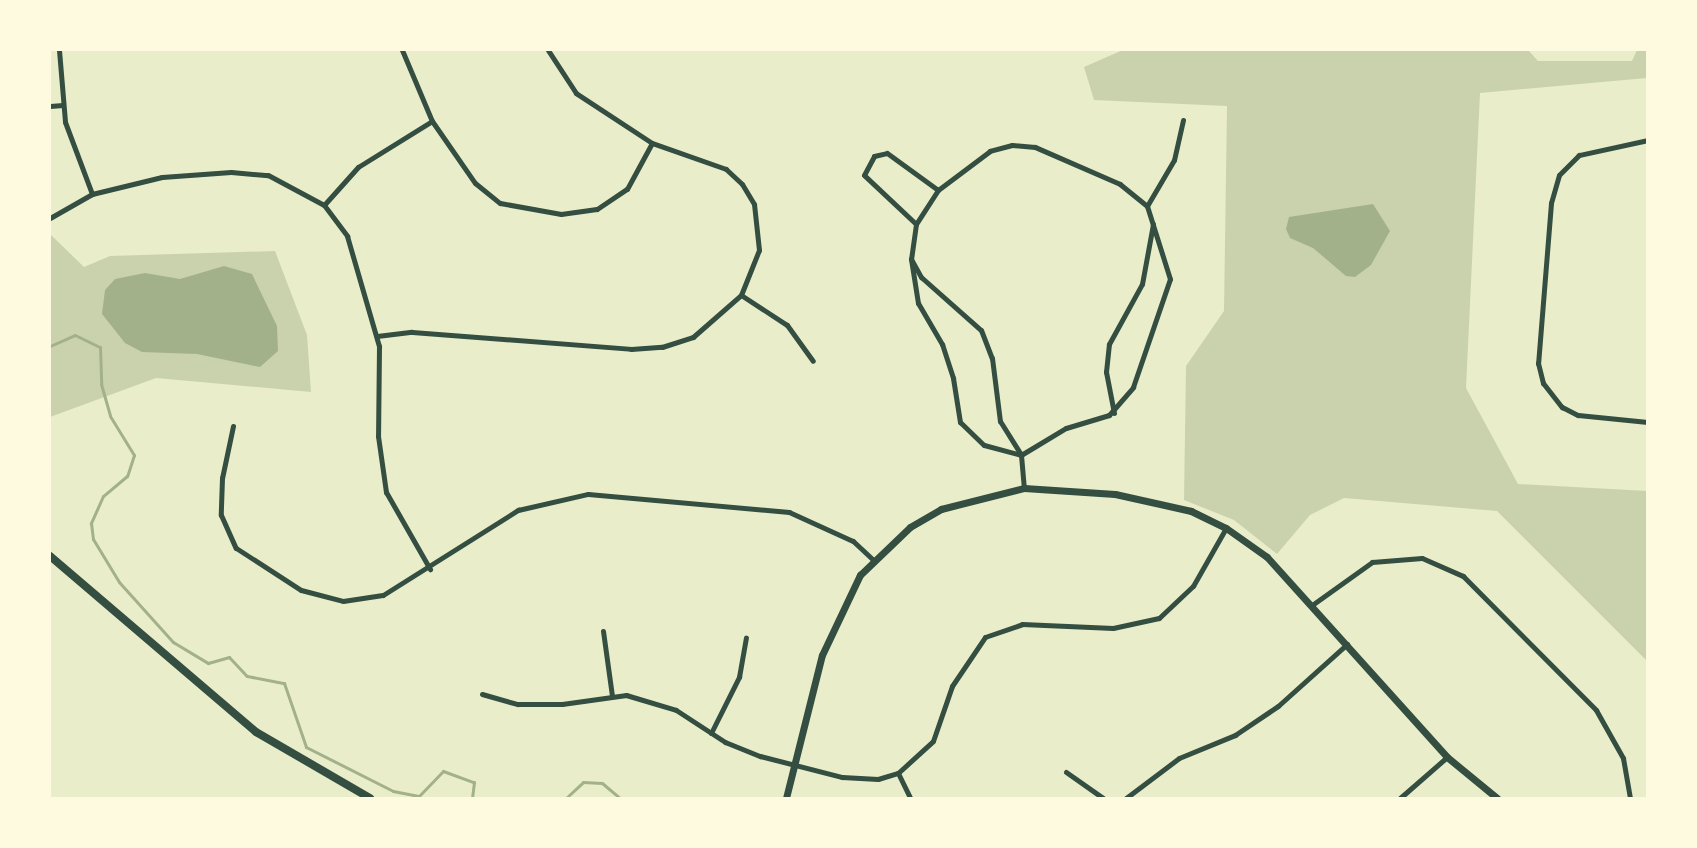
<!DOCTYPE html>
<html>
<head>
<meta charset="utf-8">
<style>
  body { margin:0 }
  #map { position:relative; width:1697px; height:848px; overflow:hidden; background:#e9edc9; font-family:"Asap Condensed",sans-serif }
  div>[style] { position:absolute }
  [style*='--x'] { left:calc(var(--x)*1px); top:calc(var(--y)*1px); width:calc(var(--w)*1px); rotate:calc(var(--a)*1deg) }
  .green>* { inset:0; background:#cad2ad }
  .water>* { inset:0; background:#a3b18a }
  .stream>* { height:3px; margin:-1.5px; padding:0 1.5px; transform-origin:1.5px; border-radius:1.5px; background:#a3b18a }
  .minor>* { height:5px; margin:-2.5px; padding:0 2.5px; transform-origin:2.5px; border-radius:2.5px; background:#344e41 }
  .tertiary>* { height:7px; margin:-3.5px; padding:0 3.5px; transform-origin:3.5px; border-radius:3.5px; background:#344e41 }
  .secondary>* { height:8px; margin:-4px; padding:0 4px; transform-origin:4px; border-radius:4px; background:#344e41 }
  span { translate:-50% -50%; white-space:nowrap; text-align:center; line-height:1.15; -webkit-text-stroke:4.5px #fefae0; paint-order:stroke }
  .frame { position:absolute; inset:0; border:51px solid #fefae0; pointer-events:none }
</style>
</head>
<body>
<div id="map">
  <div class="green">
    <i style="clip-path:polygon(1123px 50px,1528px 50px,1538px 61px,1632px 61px,1637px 50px,1647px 50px,1647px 78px,1480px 93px,1466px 388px,1518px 484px,1647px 491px,1647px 661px,1497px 511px,1344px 498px,1310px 515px,1277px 554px,1234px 520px,1184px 500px,1186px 366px,1224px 311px,1227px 106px,1094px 100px,1084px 67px)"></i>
    <i style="clip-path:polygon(50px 234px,84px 267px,110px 256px,275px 251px,307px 335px,311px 392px,156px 378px,50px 417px)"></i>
  </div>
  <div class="water">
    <i style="clip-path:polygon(1373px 204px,1390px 231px,1371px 265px,1355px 277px,1346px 276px,1313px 248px,1290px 238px,1286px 229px,1289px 217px)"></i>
    <i style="clip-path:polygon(224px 266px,252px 274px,277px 326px,278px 351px,260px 367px,197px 354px,142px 352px,125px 343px,102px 314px,105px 290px,115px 279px,145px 273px,180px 279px)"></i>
  </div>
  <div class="stream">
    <i style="--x:50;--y:346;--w:27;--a:-24"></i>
    <i style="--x:75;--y:335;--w:28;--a:26"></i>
    <i style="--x:100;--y:347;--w:37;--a:88"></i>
    <i style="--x:101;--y:384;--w:33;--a:74"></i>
    <i style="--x:110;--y:416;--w:46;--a:58.4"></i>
    <i style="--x:134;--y:455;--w:22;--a:108"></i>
    <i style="--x:127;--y:476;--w:31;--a:140"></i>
    <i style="--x:103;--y:496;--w:30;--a:114"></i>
    <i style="--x:91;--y:523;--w:16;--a:83"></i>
    <i style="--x:93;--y:539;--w:50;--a:58.8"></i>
    <i style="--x:119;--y:582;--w:81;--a:48"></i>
    <i style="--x:173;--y:642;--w:41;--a:31"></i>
    <i style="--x:208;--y:663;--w:22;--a:-16"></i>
    <i style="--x:229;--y:657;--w:26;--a:47"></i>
    <i style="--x:247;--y:676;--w:38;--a:11"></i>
    <i style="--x:284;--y:683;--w:68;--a:71"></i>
    <i style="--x:306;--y:747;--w:97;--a:26.8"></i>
    <i style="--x:393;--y:791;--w:26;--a:11"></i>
    <i style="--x:419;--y:796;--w:35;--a:-46"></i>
    <i style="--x:443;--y:771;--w:33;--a:20"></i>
    <i style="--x:474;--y:782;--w:16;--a:97"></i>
    <i style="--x:566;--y:798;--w:23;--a:-43"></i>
    <i style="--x:583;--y:782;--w:19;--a:3"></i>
    <i style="--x:602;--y:783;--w:23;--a:40"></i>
  </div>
  <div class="minor">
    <i style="--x:59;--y:50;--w:72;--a:85.2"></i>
    <i style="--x:65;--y:122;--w:77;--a:69.4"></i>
    <i style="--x:402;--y:50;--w:77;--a:67.1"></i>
    <i style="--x:432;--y:121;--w:75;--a:55.3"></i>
    <i style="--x:475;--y:183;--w:32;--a:39"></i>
    <i style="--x:500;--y:203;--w:62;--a:10.2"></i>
    <i style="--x:561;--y:214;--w:36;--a:-8"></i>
    <i style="--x:597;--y:209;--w:36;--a:-34"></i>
    <i style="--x:627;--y:189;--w:52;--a:-61.5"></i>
    <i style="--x:50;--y:106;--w:13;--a:-4"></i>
    <i style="--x:1648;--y:140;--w:71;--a:167.7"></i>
    <i style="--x:1579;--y:155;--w:28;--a:135"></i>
    <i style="--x:1559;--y:175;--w:29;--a:106"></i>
    <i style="--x:1551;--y:203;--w:161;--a:94.6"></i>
    <i style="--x:1538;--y:363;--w:21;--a:76"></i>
    <i style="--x:1543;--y:383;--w:31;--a:52"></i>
    <i style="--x:1562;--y:407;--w:18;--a:27"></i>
    <i style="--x:1578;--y:415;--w:70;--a:5.7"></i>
    <i style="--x:324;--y:205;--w:51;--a:-48.2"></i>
    <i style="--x:358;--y:167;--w:87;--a:-31.9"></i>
    <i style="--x:1147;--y:206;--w:53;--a:-59.6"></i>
    <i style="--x:1174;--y:160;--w:41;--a:-77.3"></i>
    <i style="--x:50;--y:218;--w:48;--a:-29.7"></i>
    <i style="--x:92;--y:194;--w:72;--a:-13.7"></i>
    <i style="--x:162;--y:177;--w:69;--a:-4.1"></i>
    <i style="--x:231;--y:172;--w:37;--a:5"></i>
    <i style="--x:268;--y:175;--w:64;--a:28.2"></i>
    <i style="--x:324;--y:205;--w:39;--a:53"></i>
    <i style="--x:347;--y:236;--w:115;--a:73.8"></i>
    <i style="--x:379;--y:346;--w:90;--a:90.6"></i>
    <i style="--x:378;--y:436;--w:57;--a:81.9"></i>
    <i style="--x:386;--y:492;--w:89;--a:60.3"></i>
    <i style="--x:916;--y:224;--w:71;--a:-136.7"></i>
    <i style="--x:864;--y:175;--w:21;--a:-62"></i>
    <i style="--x:874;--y:156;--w:13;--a:-13"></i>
    <i style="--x:887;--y:153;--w:63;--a:36"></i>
    <i style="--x:911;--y:259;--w:45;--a:81"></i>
    <i style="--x:918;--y:303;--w:48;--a:59.7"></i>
    <i style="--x:942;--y:344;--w:36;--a:72"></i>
    <i style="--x:953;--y:378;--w:45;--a:81"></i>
    <i style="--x:960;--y:422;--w:33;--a:44"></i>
    <i style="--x:984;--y:445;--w:38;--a:15"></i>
    <i style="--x:1021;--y:455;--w:52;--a:-31"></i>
    <i style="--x:1066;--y:428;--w:45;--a:-16.8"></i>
    <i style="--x:1109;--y:415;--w:37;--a:-49"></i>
    <i style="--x:1133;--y:387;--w:114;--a:-71.1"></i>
    <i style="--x:1170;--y:279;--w:77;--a:-107.5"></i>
    <i style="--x:1147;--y:206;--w:35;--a:-141"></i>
    <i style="--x:1120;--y:184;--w:93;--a:-156.5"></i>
    <i style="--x:1035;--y:147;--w:23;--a:-175"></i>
    <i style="--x:1012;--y:145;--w:23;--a:165"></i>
    <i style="--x:990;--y:151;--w:65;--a:143.1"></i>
    <i style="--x:938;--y:190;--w:40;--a:122.9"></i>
    <i style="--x:916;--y:224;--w:35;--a:98"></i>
    <i style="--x:911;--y:259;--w:21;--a:61"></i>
    <i style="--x:921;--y:277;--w:80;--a:41.5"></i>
    <i style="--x:981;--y:330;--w:30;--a:69"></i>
    <i style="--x:992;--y:358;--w:64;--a:82.8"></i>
    <i style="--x:1000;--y:421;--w:40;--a:58"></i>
    <i style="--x:1021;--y:455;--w:33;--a:85"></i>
    <i style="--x:741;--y:295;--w:55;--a:33.1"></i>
    <i style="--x:787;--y:325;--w:44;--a:54.2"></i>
    <i style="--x:377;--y:336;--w:35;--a:-7"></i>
    <i style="--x:412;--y:332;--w:220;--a:4.4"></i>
    <i style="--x:631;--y:349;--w:31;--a:-4"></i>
    <i style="--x:662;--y:347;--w:33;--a:-18"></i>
    <i style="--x:693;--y:337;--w:64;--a:-41.2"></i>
    <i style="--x:741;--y:295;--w:48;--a:-68.2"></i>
    <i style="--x:759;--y:250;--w:46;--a:-96.2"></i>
    <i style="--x:754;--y:204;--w:23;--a:-121"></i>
    <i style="--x:742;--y:184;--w:22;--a:-137"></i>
    <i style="--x:726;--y:169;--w:78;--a:-160.6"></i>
    <i style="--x:652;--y:143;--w:91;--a:-146.7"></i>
    <i style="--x:576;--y:93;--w:51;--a:-123.1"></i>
    <i style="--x:1114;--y:413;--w:42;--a:-101"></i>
    <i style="--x:1106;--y:372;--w:28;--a:-84"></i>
    <i style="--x:1109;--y:344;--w:68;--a:-61.2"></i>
    <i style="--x:1142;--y:284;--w:61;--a:-79.6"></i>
    <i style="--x:233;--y:426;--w:53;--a:101.9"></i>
    <i style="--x:222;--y:478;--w:37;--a:92"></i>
    <i style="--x:221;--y:515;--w:36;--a:66"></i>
    <i style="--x:236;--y:548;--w:77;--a:32.9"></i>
    <i style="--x:301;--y:590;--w:43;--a:14.7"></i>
    <i style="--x:343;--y:601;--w:40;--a:-8.5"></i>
    <i style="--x:383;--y:595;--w:160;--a:-32.2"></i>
    <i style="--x:518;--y:510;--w:72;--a:-12.9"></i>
    <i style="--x:588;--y:494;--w:202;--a:5.1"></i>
    <i style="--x:789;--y:512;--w:70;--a:24.4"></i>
    <i style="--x:853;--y:541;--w:26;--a:43"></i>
    <i style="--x:1312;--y:605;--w:74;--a:-35.6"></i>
    <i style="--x:1372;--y:562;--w:50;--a:-4.6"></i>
    <i style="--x:1422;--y:558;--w:45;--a:23.7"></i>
    <i style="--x:1463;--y:576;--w:189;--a:45.2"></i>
    <i style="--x:1596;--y:710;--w:55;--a:60.6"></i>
    <i style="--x:1623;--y:758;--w:41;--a:80.1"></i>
    <i style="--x:603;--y:631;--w:66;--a:82.1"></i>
    <i style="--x:482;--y:694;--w:37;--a:16"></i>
    <i style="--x:518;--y:704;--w:44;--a:0"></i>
    <i style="--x:562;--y:704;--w:65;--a:-8"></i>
    <i style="--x:626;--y:695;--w:52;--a:16.7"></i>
    <i style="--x:676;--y:710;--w:59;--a:33.1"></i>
    <i style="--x:725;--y:742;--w:38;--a:22"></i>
    <i style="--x:760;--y:756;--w:85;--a:14.4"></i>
    <i style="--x:842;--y:777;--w:36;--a:3"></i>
    <i style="--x:878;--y:779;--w:21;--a:-17"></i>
    <i style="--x:898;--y:773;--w:47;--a:-42.4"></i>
    <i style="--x:933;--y:741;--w:58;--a:-70.9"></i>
    <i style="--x:952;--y:686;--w:59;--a:-56"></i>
    <i style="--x:985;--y:637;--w:39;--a:-19"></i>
    <i style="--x:1022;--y:624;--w:91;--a:2.5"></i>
    <i style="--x:1113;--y:628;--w:47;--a:-12.3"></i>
    <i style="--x:1159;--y:618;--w:47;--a:-43.3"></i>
    <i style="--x:1193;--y:586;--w:67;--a:-60.4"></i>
    <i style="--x:711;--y:733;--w:63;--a:-63.4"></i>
    <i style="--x:739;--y:677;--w:40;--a:-80"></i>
    <i style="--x:1066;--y:772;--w:45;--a:35.1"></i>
    <i style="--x:898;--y:773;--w:28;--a:64"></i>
    <i style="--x:1126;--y:798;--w:66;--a:-37"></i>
    <i style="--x:1179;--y:758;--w:61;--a:-22.3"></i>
    <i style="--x:1235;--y:735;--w:52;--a:-34"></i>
    <i style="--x:1278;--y:706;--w:93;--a:-41.9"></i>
    <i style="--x:1400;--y:798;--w:62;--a:-41.1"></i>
  </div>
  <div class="tertiary">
    <i style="--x:786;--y:798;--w:147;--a:-75.9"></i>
    <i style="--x:822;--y:655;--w:89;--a:-64.6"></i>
    <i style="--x:860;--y:575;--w:69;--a:-43.8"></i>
    <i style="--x:910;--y:527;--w:36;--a:-30"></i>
    <i style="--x:941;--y:509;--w:86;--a:-14.2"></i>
    <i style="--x:1024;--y:488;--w:91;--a:3.8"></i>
    <i style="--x:1115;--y:494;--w:78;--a:12.6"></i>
    <i style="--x:1191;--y:511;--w:39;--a:26"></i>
    <i style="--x:1226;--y:528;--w:50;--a:35.3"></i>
    <i style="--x:1267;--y:557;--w:269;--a:48"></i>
    <i style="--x:1447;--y:757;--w:65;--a:39.4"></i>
  </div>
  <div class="secondary">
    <i style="--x:50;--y:556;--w:271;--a:40.5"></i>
    <i style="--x:256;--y:732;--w:132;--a:30.1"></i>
  </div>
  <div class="frame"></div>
</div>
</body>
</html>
